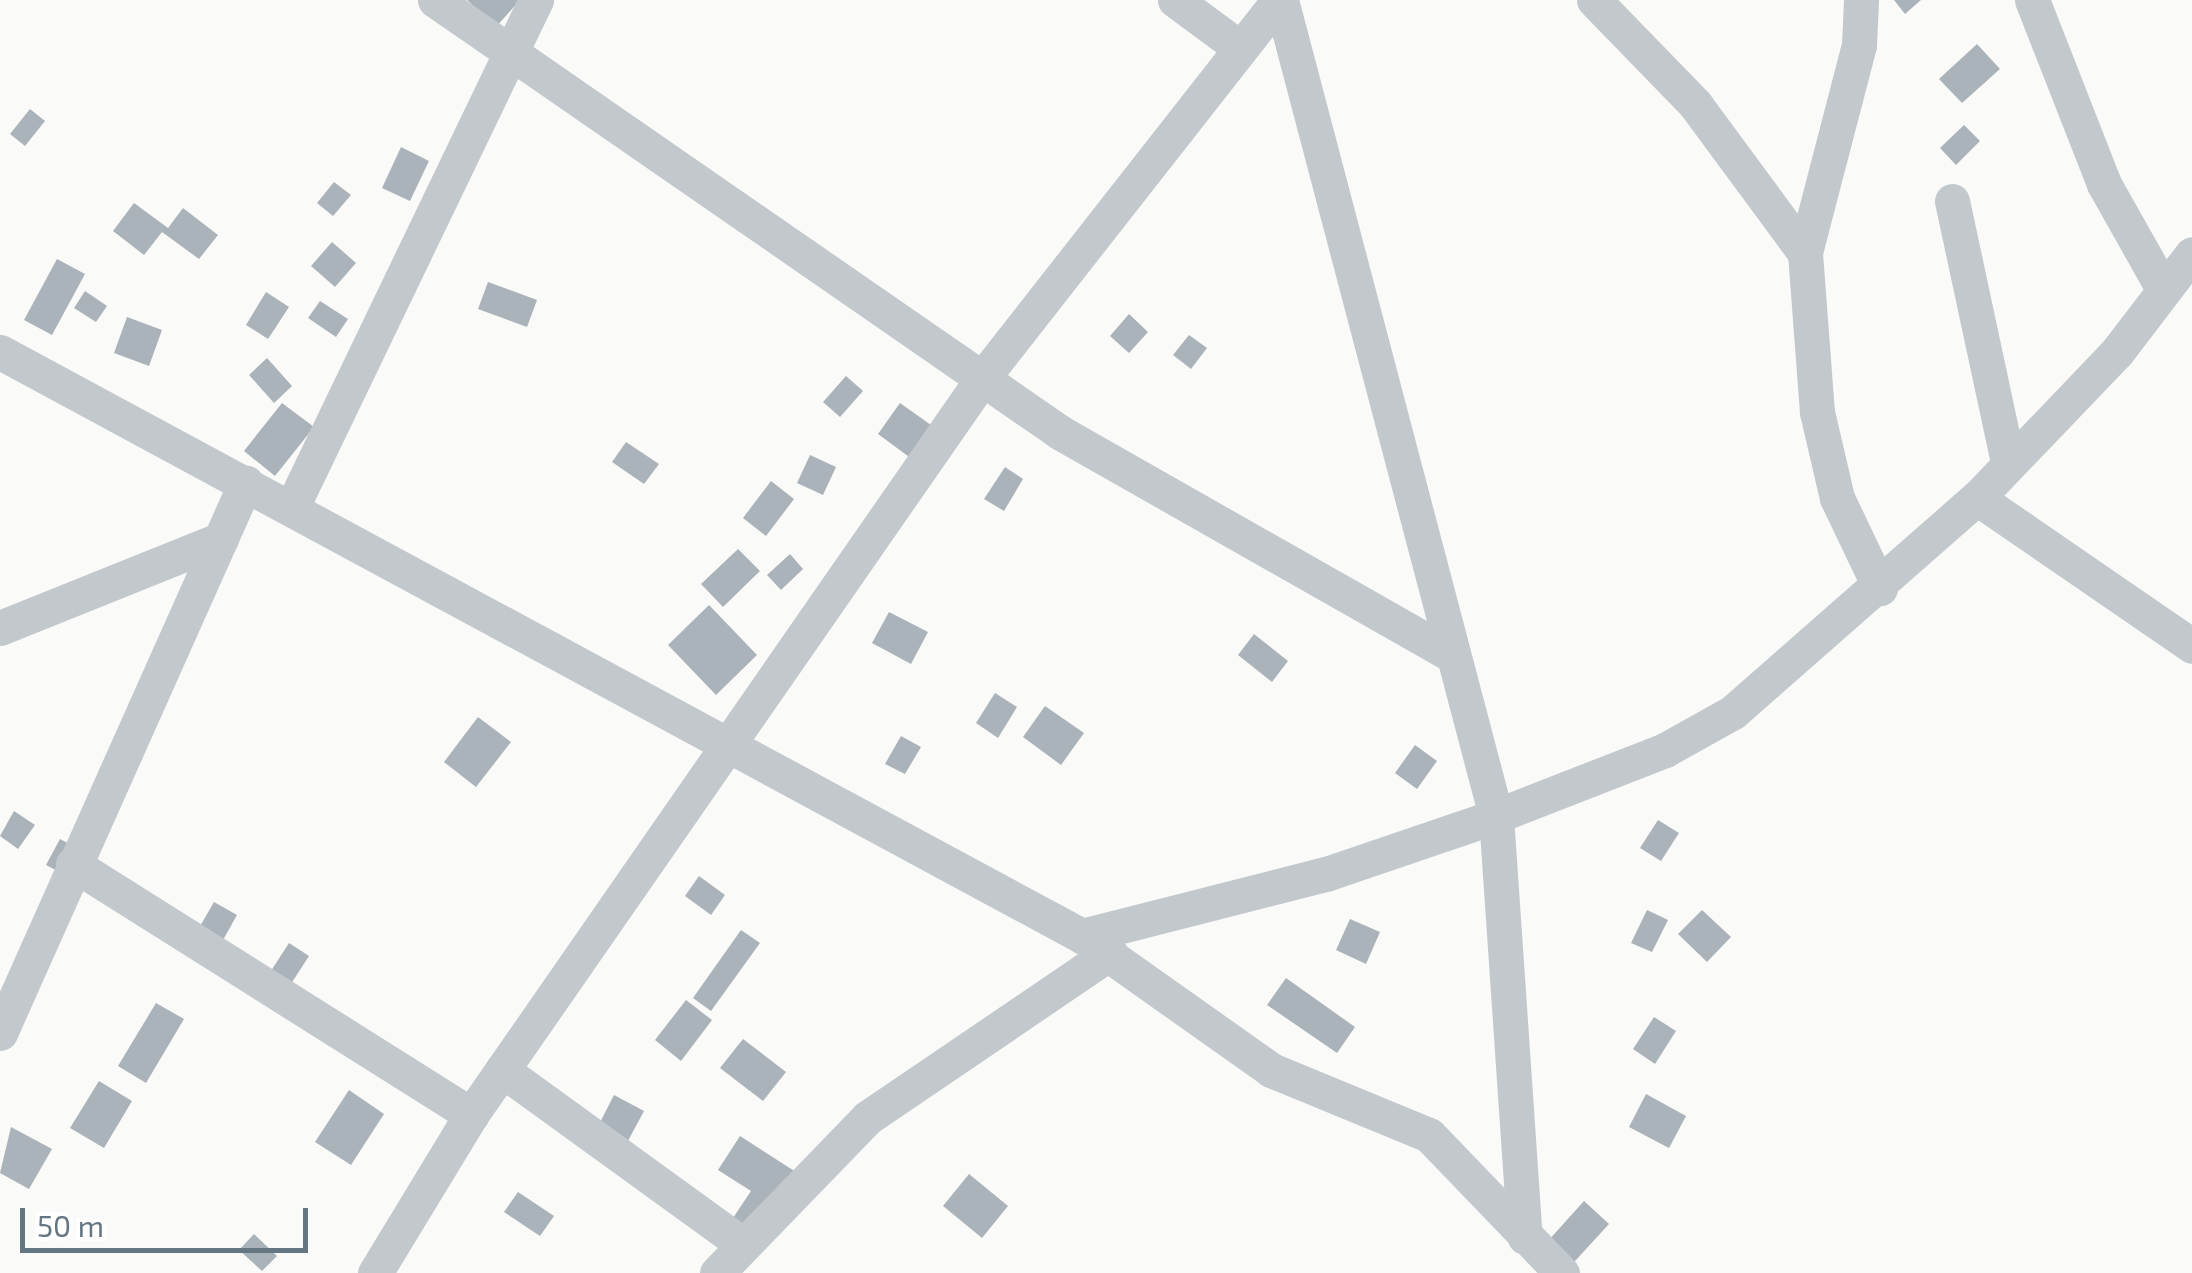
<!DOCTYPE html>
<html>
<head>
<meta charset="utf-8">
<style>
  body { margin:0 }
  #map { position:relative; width:2192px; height:1273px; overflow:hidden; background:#fafaf8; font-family:"Exo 2",sans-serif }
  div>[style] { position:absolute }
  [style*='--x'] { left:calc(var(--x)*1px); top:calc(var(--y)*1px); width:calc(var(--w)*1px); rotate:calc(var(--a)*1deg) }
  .building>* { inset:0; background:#aab3b9 }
  .minor>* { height:35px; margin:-17.5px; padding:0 17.5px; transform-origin:17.5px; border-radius:17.5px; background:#c3c8cc }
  span { translate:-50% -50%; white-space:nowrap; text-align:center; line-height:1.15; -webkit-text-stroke:10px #fff; paint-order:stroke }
  .scale { position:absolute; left:20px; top:1208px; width:288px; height:45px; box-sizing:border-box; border:5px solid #657683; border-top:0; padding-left:12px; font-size:30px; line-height:35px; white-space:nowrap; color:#657683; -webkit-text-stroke:8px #fff; paint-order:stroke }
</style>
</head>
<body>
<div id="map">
  <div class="building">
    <i style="clip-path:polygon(467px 0,520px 0,496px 27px)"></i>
    <i style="clip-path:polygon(1894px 0,1921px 0,1905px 14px)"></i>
    <i style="clip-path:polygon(1977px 44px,2000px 69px,1962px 103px,1939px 79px)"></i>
    <i style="clip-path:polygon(30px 109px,45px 121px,25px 146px,10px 134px)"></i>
    <i style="clip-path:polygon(1964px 125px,1980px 141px,1956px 165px,1940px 148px)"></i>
    <i style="clip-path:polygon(401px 147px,429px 161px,410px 201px,382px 188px)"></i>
    <i style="clip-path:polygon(334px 182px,351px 195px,333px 216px,317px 203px)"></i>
    <i style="clip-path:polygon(134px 203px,168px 228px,183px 208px,218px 235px,199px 259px,162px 232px,144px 255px,113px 231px)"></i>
    <i style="clip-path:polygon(332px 242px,356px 263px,335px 287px,311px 266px)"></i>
    <i style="clip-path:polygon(57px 259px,85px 274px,52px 335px,24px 320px)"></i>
    <i style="clip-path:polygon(488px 282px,537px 300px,527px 327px,478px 309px)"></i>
    <i style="clip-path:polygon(85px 291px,107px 306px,96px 322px,74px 308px)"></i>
    <i style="clip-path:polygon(266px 292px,289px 307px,268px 339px,246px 325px)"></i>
    <i style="clip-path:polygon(320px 301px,348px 319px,336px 337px,308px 318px)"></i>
    <i style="clip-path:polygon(1129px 314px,1148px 332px,1129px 353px,1110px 336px)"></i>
    <i style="clip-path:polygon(127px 317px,162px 330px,149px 366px,114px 353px)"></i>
    <i style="clip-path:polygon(1189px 335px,1207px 348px,1191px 369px,1173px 355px)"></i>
    <i style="clip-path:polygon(267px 358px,292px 386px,274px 403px,249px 375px)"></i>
    <i style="clip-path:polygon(846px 376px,863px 391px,840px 417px,823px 402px)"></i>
    <i style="clip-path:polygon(282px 403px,314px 427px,275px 476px,244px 451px)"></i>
    <i style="clip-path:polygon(900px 403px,938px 430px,916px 462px,878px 434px)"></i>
    <i style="clip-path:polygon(626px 442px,659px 464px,644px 484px,612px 462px)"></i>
    <i style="clip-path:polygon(810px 455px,836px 467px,823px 495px,797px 483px)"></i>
    <i style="clip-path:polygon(1005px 467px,1023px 479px,1004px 511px,984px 499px)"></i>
    <i style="clip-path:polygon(771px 481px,794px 499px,766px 536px,743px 518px)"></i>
    <i style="clip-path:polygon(738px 549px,760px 571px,723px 607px,701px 584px)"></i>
    <i style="clip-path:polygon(790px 554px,803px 569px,781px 590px,767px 575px)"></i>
    <i style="clip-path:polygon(709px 605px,757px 655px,716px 695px,668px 645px)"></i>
    <i style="clip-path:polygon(889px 612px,928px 632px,911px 664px,872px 643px)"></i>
    <i style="clip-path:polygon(1254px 634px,1288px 661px,1272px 682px,1238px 655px)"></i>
    <i style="clip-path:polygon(995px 693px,1017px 707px,998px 738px,976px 723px)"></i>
    <i style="clip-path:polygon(1045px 706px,1084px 733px,1061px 765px,1023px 737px)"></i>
    <i style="clip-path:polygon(478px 717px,511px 742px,476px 787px,444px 762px)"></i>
    <i style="clip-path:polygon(901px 736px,921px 747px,905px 774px,885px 764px)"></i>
    <i style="clip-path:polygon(1415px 745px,1437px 761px,1417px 789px,1395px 773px)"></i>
    <i style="clip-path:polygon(14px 811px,35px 825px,18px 849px,0 836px)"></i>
    <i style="clip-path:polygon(1658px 820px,1679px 833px,1661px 861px,1640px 848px)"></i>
    <i style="clip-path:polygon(60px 839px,77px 848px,63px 874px,46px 865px)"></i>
    <i style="clip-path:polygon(699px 876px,725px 895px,711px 915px,685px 896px)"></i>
    <i style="clip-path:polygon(214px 902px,237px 915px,218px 949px,195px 935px)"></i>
    <i style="clip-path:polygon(1647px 910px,1668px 920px,1652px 952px,1631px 943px)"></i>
    <i style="clip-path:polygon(1702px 910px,1731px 937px,1707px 962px,1678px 934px)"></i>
    <i style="clip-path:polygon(1350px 919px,1380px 932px,1366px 964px,1336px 950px)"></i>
    <i style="clip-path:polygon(741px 930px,760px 943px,711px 1011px,693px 998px)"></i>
    <i style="clip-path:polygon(289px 943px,309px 956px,287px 990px,267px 977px)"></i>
    <i style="clip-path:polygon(1286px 978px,1355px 1027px,1337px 1053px,1267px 1005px)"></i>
    <i style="clip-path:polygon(686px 1000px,712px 1020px,681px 1061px,655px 1040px)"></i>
    <i style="clip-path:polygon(156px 1003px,184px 1019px,146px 1083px,118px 1066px)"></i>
    <i style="clip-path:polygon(1654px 1017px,1676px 1031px,1655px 1064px,1633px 1049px)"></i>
    <i style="clip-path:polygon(743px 1039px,786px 1072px,763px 1101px,720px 1068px)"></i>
    <i style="clip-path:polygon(99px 1081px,132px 1101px,104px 1148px,70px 1128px)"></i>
    <i style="clip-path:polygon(349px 1090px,384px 1114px,351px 1165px,315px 1142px)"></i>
    <i style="clip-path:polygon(1646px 1094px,1686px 1116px,1669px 1148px,1629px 1127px)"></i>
    <i style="clip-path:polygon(614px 1095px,644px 1111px,622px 1152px,593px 1136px)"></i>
    <i style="clip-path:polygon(11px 1127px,52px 1149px,29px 1189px,0 1173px)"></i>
    <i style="clip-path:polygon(740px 1136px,799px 1174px,753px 1244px,727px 1227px,751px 1191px,718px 1170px)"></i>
    <i style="clip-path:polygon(969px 1174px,1008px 1206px,982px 1238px,943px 1206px)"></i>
    <i style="clip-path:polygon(518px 1192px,554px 1216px,540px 1236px,504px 1212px)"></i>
    <i style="clip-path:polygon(1584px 1201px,1609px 1224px,1564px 1273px,1539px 1251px)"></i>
    <i style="clip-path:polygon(254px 1234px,277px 1256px,262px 1271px,239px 1250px)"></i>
  </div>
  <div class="minor">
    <i style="--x:435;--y:0;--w:761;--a:34.67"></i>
    <i style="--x:1061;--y:433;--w:443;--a:29.6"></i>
    <i style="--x:1175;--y:0;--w:81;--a:36.4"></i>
    <i style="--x:1281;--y:0;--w:844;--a:75.24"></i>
    <i style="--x:1496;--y:816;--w:422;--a:86.1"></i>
    <i style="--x:1594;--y:0;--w:145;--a:45.8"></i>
    <i style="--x:1695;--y:104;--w:185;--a:53.6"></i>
    <i style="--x:1861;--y:0;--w:45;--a:92.5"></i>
    <i style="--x:1859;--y:45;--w:215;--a:104.6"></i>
    <i style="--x:1805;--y:253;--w:159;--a:85.7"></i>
    <i style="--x:1817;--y:412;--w:88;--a:76.9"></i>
    <i style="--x:1837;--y:498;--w:100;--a:64.5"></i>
    <i style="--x:2032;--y:0;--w:198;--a:68.6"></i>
    <i style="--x:2104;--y:184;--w:118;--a:60.6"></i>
    <i style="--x:1952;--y:201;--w:268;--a:77.9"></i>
    <i style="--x:0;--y:352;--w:1230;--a:28.36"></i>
    <i style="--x:1082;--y:936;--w:232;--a:35.3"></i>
    <i style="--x:1271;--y:1070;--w:171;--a:22.4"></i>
    <i style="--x:1429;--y:1135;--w:192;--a:46.1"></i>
    <i style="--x:1977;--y:498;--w:261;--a:34.5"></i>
    <i style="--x:292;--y:507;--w:563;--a:-64.3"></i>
    <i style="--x:0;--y:628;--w:238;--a:-21.9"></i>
    <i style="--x:73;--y:864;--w:471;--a:32.2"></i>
    <i style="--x:1082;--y:936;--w:252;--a:-14.3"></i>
    <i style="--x:1326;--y:874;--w:180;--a:-18.8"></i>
    <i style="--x:1496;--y:816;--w:181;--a:-21.3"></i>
    <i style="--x:1665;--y:750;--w:78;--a:-29.2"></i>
    <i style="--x:1733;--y:712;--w:325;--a:-41.3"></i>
    <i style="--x:1977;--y:498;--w:202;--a:-46.2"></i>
    <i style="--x:2117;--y:352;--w:123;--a:-52.6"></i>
    <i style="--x:0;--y:1033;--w:603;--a:-65.94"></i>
    <i style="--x:502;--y:1070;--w:296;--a:35.9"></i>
    <i style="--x:375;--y:1273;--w:185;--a:-58.7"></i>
    <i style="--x:471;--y:1115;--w:900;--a:-55.23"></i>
    <i style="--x:984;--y:376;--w:478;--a:-51.9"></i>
    <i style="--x:717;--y:1273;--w:216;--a:-45.9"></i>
    <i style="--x:867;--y:1118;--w:294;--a:-34.2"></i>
  </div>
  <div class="scale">50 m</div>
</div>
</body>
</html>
